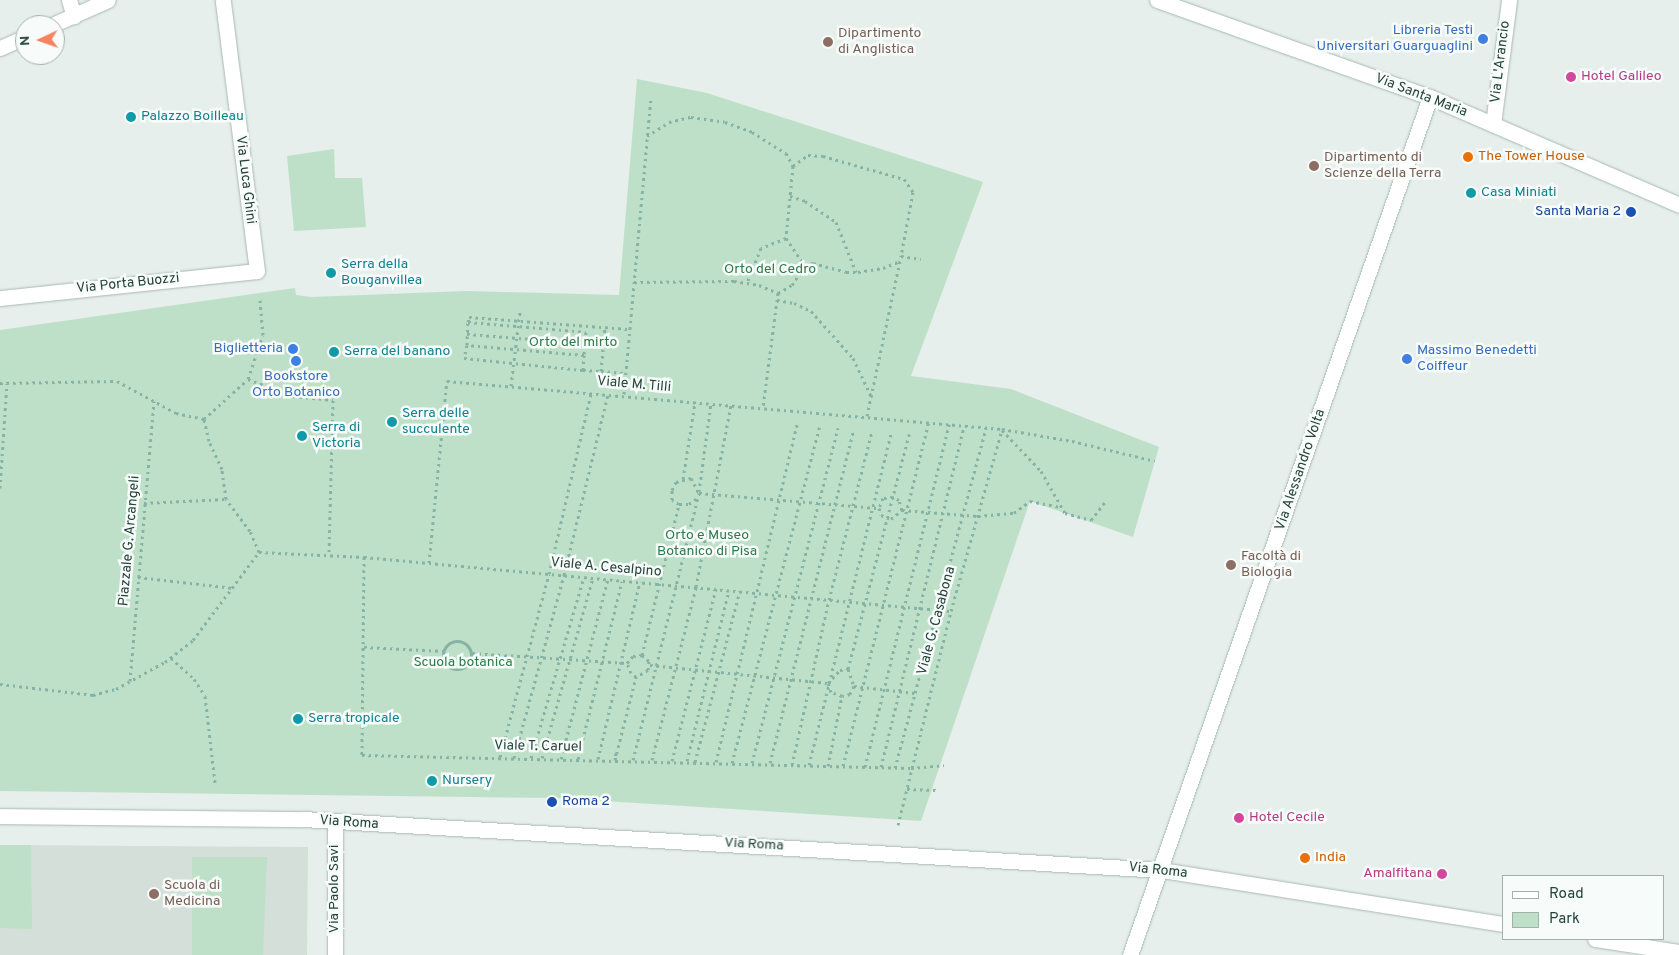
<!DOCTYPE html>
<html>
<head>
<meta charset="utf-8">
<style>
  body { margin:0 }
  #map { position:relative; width:1679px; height:955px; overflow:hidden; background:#e6efeb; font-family:Overpass,sans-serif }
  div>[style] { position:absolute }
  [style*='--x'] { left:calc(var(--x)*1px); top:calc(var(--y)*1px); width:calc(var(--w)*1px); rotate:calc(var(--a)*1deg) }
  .built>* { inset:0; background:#d4dfda }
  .green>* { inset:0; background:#bfe0c8 }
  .path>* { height:3px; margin-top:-1.5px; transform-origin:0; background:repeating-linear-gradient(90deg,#86b3a5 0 2.5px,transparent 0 6.5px) }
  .path>.ring { margin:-1.5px; padding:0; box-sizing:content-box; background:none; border:3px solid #86b3a5; border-radius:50% }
  .roads { filter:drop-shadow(0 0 1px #a8b8b2) drop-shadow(0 0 1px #a8b8b2) }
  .minor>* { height:15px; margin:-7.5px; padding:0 7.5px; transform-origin:7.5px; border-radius:7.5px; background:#fff }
  .dots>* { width:14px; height:14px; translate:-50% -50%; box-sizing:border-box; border:2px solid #f7fbf9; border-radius:50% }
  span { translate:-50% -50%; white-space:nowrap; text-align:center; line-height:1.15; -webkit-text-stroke:5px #f7fbf9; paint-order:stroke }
  .shop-label { font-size:14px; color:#366cbe }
  .right { translate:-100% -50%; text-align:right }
  .left { translate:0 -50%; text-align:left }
  .education-label { font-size:14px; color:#785e54 }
  .street-label { font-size:14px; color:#24423a }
  .hotel-label { font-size:14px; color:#b23c85 }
  .culture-label { font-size:14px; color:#0d838f }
  .food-label { font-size:14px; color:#c56008 }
  .transit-label { font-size:14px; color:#164399 }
  .park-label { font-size:14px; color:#2d7a4b }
  .legend { position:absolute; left:1502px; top:875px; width:162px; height:65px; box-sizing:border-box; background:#f7fbf9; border:1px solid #a3b1ad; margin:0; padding:6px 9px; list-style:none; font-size:15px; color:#24423a }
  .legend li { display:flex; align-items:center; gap:10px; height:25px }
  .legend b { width:25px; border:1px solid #a3b1ad }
  .north { position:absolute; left:15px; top:15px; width:50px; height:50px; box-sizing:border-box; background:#f7fbf9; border:1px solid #a3b1ad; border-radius:50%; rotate:267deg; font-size:14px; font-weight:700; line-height:20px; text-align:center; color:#24423a }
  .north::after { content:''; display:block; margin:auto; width:18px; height:22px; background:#f4845f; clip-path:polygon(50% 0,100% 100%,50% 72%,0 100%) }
</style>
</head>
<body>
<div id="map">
  <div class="built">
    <i style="clip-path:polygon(0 845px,308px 847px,307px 955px,0 955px)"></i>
  </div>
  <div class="green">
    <i style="clip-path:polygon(637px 79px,707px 93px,983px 182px,911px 376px,1011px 389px,1159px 447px,1133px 537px,1030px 501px,921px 821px,556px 798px,0 791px,0 330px,295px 288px,296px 295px,311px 297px,466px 291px,619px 295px)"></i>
    <i style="clip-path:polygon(334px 149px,335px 178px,362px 178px,366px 227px,294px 231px,287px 156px)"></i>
    <i style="clip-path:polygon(0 845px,31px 845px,32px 929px,0 928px)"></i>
    <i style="clip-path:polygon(192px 857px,267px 857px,263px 955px,192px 955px)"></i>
  </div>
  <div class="path">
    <i style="--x:647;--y:136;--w:26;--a:-32"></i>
    <i style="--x:669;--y:122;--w:23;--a:-13"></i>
    <i style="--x:691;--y:117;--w:34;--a:8"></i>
    <i style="--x:725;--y:122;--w:29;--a:20"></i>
    <i style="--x:752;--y:132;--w:40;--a:32"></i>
    <i style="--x:786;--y:153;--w:15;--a:62"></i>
    <i style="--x:793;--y:166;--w:72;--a:95.6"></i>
    <i style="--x:786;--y:238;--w:27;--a:158"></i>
    <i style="--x:761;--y:248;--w:38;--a:112"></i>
    <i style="--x:793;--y:166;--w:19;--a:-36"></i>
    <i style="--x:808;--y:155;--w:15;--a:4"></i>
    <i style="--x:823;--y:156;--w:84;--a:15.9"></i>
    <i style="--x:904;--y:179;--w:16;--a:55"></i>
    <i style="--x:913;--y:192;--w:65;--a:100.6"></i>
    <i style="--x:790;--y:196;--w:16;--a:18"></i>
    <i style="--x:805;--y:201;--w:37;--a:34"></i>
    <i style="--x:836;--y:222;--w:54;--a:68.2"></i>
    <i style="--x:786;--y:238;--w:34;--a:56"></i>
    <i style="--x:634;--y:282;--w:100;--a:-0.6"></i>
    <i style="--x:734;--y:281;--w:25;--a:9"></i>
    <i style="--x:759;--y:285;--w:21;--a:23"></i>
    <i style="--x:778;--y:293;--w:115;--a:97.5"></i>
    <i style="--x:778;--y:293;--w:16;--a:-30"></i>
    <i style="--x:792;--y:285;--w:23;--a:-56"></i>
    <i style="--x:805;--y:266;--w:9;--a:-21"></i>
    <i style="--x:813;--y:263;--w:34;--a:15"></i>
    <i style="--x:846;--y:272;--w:12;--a:0"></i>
    <i style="--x:858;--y:272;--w:25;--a:-9"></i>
    <i style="--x:883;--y:268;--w:18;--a:-22"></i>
    <i style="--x:777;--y:300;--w:17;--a:10"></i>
    <i style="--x:794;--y:303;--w:19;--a:25"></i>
    <i style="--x:811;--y:311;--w:63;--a:48.2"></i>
    <i style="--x:853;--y:358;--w:42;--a:64.7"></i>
    <i style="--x:468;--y:322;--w:118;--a:4.8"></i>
    <i style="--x:586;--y:332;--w:23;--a:95"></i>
    <i style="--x:584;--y:355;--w:117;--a:-175.1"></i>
    <i style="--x:467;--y:345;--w:23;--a:-88"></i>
    <i style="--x:468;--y:322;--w:5;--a:-79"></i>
    <i style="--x:469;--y:317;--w:160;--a:4.3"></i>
    <i style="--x:467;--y:334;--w:118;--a:4.4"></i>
    <i style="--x:467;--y:345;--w:13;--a:103"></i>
    <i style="--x:464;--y:358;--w:120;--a:5.8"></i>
    <i style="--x:583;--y:370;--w:15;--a:-86"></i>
    <i style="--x:583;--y:370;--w:18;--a:3"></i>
    <i style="--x:601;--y:371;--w:44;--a:-84.8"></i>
    <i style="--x:601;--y:371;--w:24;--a:5"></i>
    <i style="--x:248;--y:379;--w:48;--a:20.7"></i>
    <i style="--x:293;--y:396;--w:40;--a:5.7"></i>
    <i style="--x:333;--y:400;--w:155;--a:91.5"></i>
    <i style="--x:0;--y:383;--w:117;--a:-1"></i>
    <i style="--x:117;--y:381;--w:67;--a:28.5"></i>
    <i style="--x:176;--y:413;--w:29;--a:12"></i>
    <i style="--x:511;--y:386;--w:75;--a:-83.1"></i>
    <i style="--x:624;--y:394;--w:298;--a:-84.8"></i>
    <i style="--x:867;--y:416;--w:164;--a:-78"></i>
    <i style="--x:901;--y:256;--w:20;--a:9"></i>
    <i style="--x:1002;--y:430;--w:57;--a:46.4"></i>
    <i style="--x:1041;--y:471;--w:48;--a:60.3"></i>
    <i style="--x:1065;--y:513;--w:27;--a:15"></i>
    <i style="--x:1091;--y:520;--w:23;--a:-52"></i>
    <i style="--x:683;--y:479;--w:78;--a:-81.1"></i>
    <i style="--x:0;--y:488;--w:105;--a:-86.2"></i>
    <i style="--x:699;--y:492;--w:90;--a:-82.3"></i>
    <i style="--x:144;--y:503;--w:82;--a:-2.8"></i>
    <i style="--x:679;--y:504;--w:10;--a:0"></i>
    <i style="--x:689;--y:504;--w:9;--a:-36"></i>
    <i style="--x:902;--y:510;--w:10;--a:-107"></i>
    <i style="--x:899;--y:500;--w:7;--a:-153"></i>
    <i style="--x:893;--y:497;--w:10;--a:174"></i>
    <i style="--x:883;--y:498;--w:11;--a:112"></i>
    <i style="--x:879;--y:508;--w:7;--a:74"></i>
    <i style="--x:881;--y:515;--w:11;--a:22"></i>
    <i style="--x:891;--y:519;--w:14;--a:-39"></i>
    <i style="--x:902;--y:510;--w:76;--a:4.5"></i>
    <i style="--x:978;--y:516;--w:36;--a:-5"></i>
    <i style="--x:1014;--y:513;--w:20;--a:-37"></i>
    <i style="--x:1030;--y:501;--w:31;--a:11"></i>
    <i style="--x:259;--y:552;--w:105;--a:2.7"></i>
    <i style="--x:364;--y:557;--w:589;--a:5.26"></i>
    <i style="--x:259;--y:552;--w:23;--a:-113"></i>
    <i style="--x:250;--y:531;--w:40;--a:-127"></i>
    <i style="--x:226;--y:499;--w:30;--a:-98"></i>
    <i style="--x:222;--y:469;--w:31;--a:-115"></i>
    <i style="--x:209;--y:441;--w:23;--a:-103"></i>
    <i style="--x:204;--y:419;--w:59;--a:-42.3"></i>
    <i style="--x:248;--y:379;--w:46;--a:-71.2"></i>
    <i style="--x:263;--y:335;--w:36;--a:-95"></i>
    <i style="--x:364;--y:557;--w:198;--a:90.6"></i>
    <i style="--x:362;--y:755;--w:549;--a:1.36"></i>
    <i style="--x:911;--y:768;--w:33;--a:-5"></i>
    <i style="--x:429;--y:563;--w:183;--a:-84.4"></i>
    <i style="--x:447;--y:381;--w:557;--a:4.94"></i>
    <i style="--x:1002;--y:429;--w:71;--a:9.7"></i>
    <i style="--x:1072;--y:441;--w:85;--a:13.5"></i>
    <i style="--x:138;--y:577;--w:96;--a:6.6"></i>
    <i class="ring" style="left:443px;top:641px;width:25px;height:25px"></i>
    <i style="--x:364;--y:647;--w:79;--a:2.9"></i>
    <i style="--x:472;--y:653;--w:155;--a:3.7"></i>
    <i style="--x:627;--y:663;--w:9;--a:-49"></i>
    <i style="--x:633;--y:656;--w:9;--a:-6"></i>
    <i style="--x:642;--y:655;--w:9;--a:41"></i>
    <i style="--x:649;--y:661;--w:9;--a:96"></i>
    <i style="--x:648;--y:670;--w:14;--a:150"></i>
    <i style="--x:636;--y:677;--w:6;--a:-141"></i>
    <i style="--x:631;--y:673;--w:11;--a:-112"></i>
    <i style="--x:642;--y:655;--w:155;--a:-76.2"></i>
    <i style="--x:679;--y:504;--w:8;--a:-150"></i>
    <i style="--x:672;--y:500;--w:10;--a:-90"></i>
    <i style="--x:672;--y:490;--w:9;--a:-63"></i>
    <i style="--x:676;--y:482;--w:16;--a:-15"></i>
    <i style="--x:691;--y:478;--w:18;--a:63"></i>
    <i style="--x:171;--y:658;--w:31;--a:42"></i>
    <i style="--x:194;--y:679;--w:20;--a:57"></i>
    <i style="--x:205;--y:696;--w:87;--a:83.4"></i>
    <i style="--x:650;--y:665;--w:179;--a:5.8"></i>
    <i style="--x:848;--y:669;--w:243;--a:-75.4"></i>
    <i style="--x:848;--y:669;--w:18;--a:71"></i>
    <i style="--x:854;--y:686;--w:9;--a:117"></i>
    <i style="--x:850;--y:694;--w:8;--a:166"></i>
    <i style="--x:842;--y:696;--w:12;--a:-160"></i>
    <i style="--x:831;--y:692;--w:9;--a:-108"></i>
    <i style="--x:828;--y:683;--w:18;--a:-47"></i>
    <i style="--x:840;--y:670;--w:8;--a:-7"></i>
    <i style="--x:130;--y:681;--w:281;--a:-85.1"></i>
    <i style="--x:0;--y:684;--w:94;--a:6.7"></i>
    <i style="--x:93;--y:695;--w:24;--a:-15"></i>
    <i style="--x:116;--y:689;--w:56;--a:-28.9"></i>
    <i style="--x:165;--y:662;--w:36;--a:-38"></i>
    <i style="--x:193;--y:640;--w:110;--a:-53.1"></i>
    <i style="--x:854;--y:686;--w:61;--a:6.5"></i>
    <i style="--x:616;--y:753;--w:7;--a:98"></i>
    <i style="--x:615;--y:760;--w:86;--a:-75.8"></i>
    <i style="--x:500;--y:757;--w:189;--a:-75"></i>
    <i style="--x:549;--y:574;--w:186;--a:-76.9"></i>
    <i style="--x:514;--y:758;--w:190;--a:-74.7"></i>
    <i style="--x:564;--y:575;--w:185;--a:-76.3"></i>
    <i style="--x:531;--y:758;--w:189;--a:-73.7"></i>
    <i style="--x:542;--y:758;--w:187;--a:-74.2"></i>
    <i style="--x:561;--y:759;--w:186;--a:-75.4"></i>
    <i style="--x:578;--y:759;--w:183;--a:-76.1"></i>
    <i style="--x:598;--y:759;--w:182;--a:-76.7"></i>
    <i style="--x:633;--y:760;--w:275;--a:-76.1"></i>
    <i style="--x:699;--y:493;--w:181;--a:4.8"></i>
    <i style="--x:652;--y:760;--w:179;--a:-75.7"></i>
    <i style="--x:696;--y:587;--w:185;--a:-79.1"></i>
    <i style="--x:672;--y:761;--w:178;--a:-75.7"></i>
    <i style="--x:687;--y:761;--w:176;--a:-76.2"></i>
    <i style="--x:695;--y:762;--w:177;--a:-75.3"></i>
    <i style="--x:716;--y:762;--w:347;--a:-76.5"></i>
    <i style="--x:732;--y:763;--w:348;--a:-75.4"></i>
    <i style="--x:752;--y:763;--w:346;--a:-75.6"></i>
    <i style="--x:770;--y:763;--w:344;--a:-75.9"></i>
    <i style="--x:792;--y:765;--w:169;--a:-77.4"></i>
    <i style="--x:829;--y:600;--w:174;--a:-75.7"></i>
    <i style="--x:809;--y:765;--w:342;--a:-76.1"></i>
    <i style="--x:828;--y:766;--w:71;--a:-78.7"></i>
    <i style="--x:843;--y:766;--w:355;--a:-76"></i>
    <i style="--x:865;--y:767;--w:353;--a:-76.2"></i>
    <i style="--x:881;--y:767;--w:351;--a:-76.3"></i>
    <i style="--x:895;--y:768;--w:352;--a:-75"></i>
    <i style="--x:907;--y:789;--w:29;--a:2"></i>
    <i style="--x:898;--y:825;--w:220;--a:-76.1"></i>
    <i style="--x:951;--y:611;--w:189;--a:-74.3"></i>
  </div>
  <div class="roads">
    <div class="minor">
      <i style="--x:69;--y:0;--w:17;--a:73"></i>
      <i style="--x:1157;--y:0;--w:290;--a:19.6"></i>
      <i style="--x:1430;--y:97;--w:271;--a:23.4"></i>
      <i style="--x:52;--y:25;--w:61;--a:-24.1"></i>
      <i style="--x:0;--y:48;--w:27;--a:-24"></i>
      <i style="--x:1493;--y:124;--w:125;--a:-82.6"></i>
      <i style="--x:0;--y:298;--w:258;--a:-6"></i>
      <i style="--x:257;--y:271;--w:273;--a:-97.2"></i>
      <i style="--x:0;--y:816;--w:303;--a:0.6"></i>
      <i style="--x:303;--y:819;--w:861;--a:3.4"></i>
      <i style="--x:1162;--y:870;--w:345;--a:9"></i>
      <i style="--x:1595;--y:939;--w:85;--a:8.8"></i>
      <i style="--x:335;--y:955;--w:133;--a:-90"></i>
      <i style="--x:1130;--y:955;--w:909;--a:-70.73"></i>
    </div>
  </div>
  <div class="dots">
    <i style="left:1483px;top:39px;background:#3f7fe0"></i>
    <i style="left:828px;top:42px;background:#8d6e63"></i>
    <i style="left:1571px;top:77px;background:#d1479c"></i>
    <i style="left:131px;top:117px;background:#0f9aa8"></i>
    <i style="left:1468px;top:157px;background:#e8710a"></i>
    <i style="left:1314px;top:166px;background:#8d6e63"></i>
    <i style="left:1471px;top:193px;background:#0f9aa8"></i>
    <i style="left:1631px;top:212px;background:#1a4fb4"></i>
    <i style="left:331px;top:273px;background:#0f9aa8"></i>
    <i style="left:293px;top:349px;background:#3f7fe0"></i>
    <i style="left:334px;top:352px;background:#0f9aa8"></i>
    <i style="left:1407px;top:359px;background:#3f7fe0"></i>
    <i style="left:296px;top:361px;background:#3f7fe0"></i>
    <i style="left:392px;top:422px;background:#0f9aa8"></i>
    <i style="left:302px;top:436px;background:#0f9aa8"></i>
    <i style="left:1231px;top:565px;background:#8d6e63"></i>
    <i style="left:298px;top:719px;background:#0f9aa8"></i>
    <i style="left:432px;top:781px;background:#0f9aa8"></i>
    <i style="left:552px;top:802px;background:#1a4fb4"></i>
    <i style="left:1239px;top:818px;background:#d1479c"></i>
    <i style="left:1305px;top:858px;background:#e8710a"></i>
    <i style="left:1442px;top:874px;background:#d1479c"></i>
    <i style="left:154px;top:894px;background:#8d6e63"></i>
  </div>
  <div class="shop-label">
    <span class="right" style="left:1473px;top:39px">Libreria Testi<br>Universitari Guarguaglini</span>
    <span class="right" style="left:283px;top:349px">Biglietteria</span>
    <span class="left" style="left:1417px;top:359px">Massimo Benedetti<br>Coiffeur</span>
    <span style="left:296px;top:385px">Bookstore<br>Orto Botanico</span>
  </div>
  <div class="education-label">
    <span class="left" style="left:838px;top:42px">Dipartimento<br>di Anglistica</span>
    <span class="left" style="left:1324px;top:166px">Dipartimento di<br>Scienze della Terra</span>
    <span class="left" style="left:1241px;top:565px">Facoltà di<br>Biologia</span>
    <span class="left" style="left:164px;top:894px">Scuola di<br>Medicina</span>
  </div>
  <div class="street-label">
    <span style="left:1501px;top:62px;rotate:-83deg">Via L'Arancio</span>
    <span style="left:1421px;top:96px;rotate:21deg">Via Santa Maria</span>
    <span style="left:245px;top:180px;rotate:83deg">Via Luca Ghini</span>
    <span style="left:128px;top:284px;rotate:-6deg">Via Porta Buozzi</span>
    <span style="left:634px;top:385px;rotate:5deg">Viale M. Tilli</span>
    <span style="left:1301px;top:470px;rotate:-71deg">Via Alessandro Volta</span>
    <span style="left:130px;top:541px;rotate:-85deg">Piazzale G. Arcangeli</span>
    <span style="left:606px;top:568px;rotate:5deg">Viale A. Cesalpino</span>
    <span style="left:937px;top:621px;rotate:-75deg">Viale G. Casabona</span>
    <span style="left:538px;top:747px;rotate:1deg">Viale T. Caruel</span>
    <span style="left:349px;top:823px;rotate:4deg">Via Roma</span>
    <span style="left:754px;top:845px;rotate:3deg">Via Roma</span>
    <span style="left:1158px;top:871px;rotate:6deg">Via Roma</span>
    <span style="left:335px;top:889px;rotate:-90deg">Via Paolo Savi</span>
  </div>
  <div class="hotel-label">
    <span class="left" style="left:1581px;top:77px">Hotel Galileo</span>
    <span class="left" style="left:1249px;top:818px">Hotel Cecile</span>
    <span class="right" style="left:1432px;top:874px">Amalfitana</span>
  </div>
  <div class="culture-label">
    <span class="left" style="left:141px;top:117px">Palazzo Boilleau</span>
    <span class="left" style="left:1481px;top:193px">Casa Miniati</span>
    <span class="left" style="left:341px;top:273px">Serra della<br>Bouganvillea</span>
    <span class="left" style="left:344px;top:352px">Serra del banano</span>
    <span class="left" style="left:402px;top:422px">Serra delle<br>succulente</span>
    <span class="left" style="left:312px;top:436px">Serra di<br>Victoria</span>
    <span class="left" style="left:308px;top:719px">Serra tropicale</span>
    <span class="left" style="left:442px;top:781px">Nursery</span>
  </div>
  <div class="food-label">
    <span class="left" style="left:1478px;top:157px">The Tower House</span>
    <span class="left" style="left:1315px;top:858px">India</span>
  </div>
  <div class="transit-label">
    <span class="right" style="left:1621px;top:212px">Santa Maria 2</span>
    <span class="left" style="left:562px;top:802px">Roma 2</span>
  </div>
  <div class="park-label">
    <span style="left:770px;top:270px">Orto del Cedro</span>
    <span style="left:573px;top:343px">Orto del mirto</span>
    <span style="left:707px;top:544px">Orto e Museo<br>Botanico di Pisa</span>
    <span style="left:463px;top:663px">Scuola botanica</span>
  </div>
  <ul class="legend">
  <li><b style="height:6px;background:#fff"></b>Road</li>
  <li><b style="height:14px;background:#bfe0c8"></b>Park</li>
  </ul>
  <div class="north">N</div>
</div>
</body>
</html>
